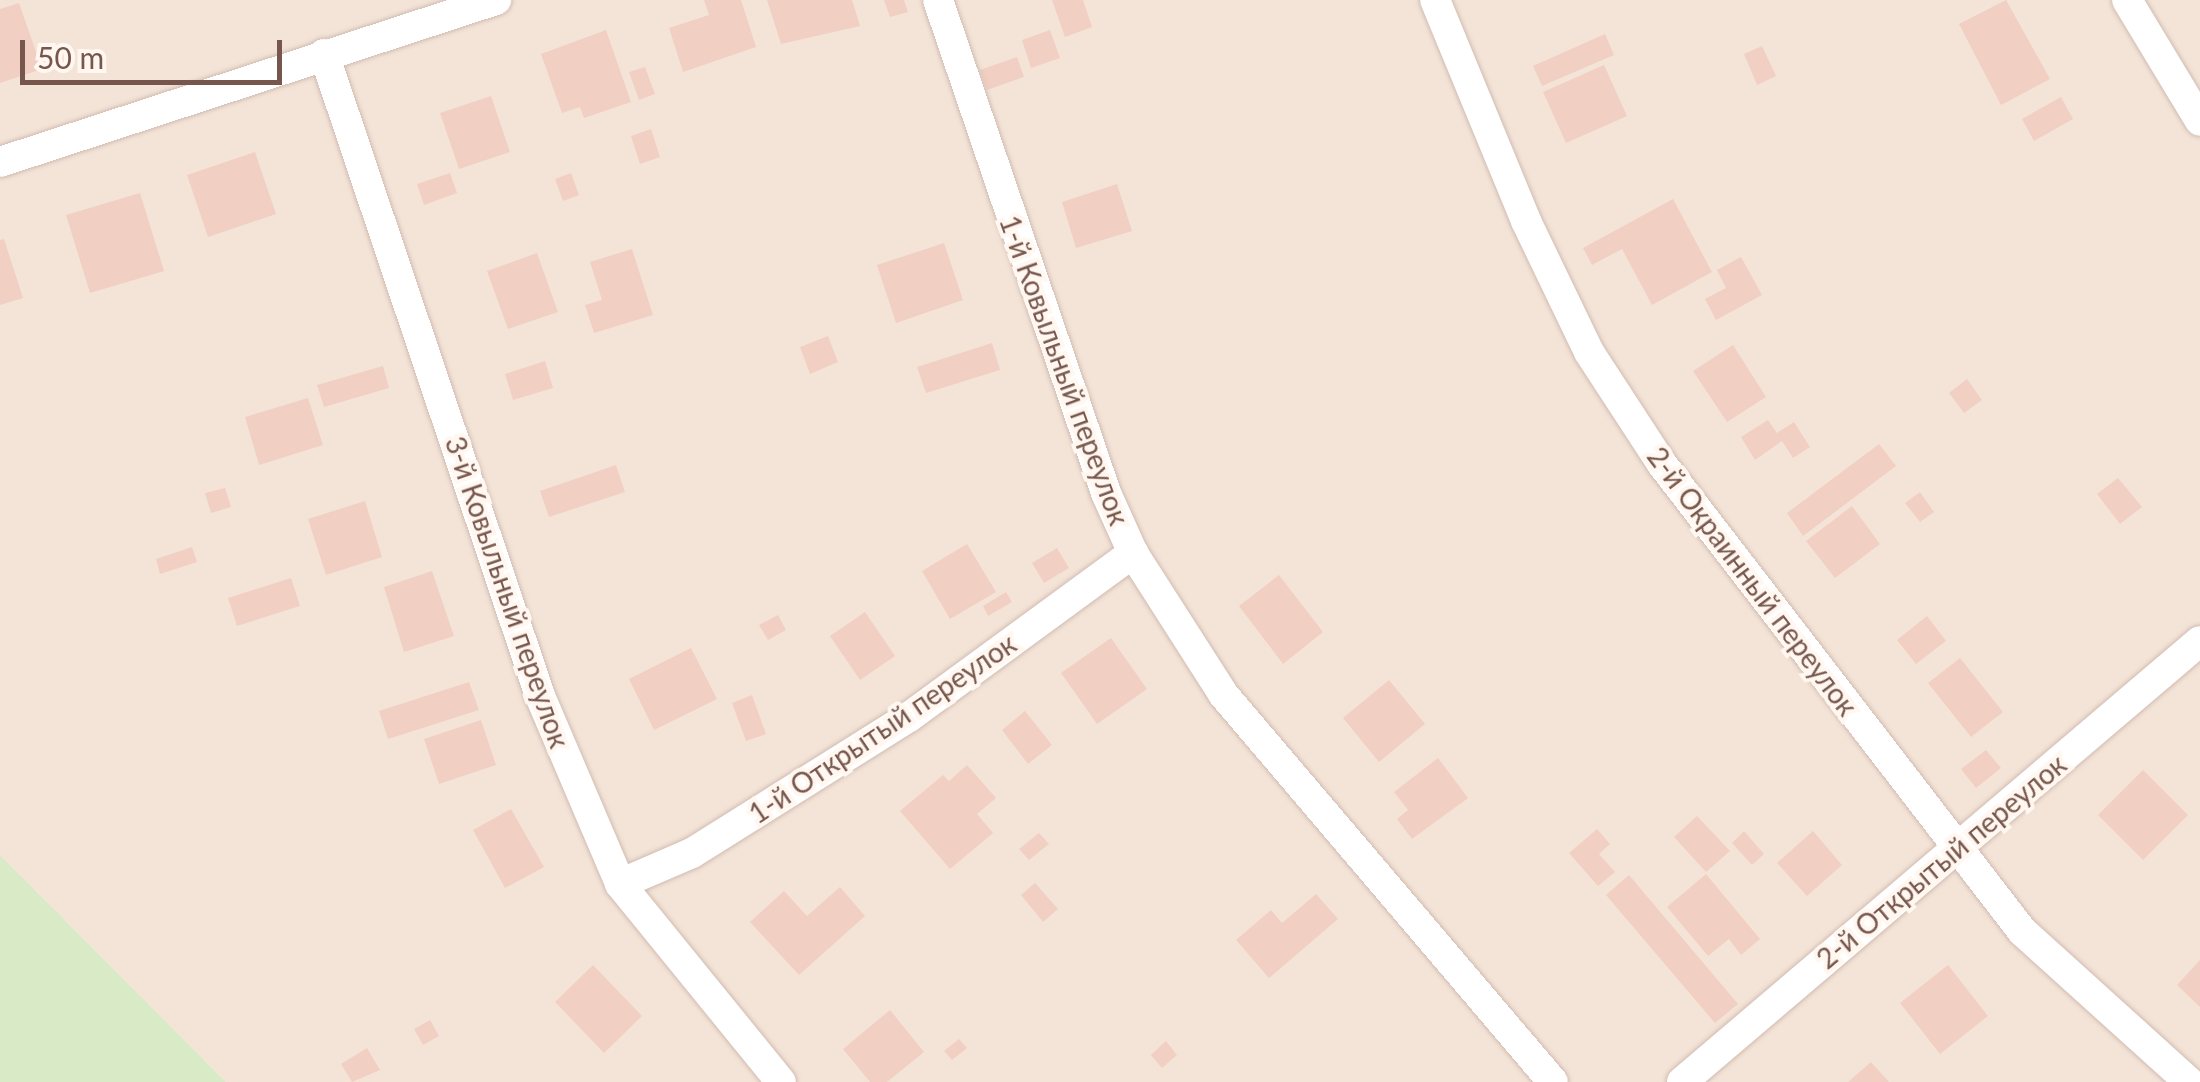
<!DOCTYPE html>
<html>
<head>
<meta charset="utf-8">
<style>
  body { margin:0 }
  #map { position:relative; width:2200px; height:1082px; overflow:hidden; background:#fcf3ea; font-family:Lato,sans-serif }
  div>[style] { position:absolute }
  [style*='--x'] { left:calc(var(--x)*1px); top:calc(var(--y)*1px); width:calc(var(--w)*1px); rotate:calc(var(--a)*1deg) }
  .residential>* { inset:0; background:#f4e4d8 }
  .green>* { inset:0; background:#d9eac7 }
  .building>* { inset:0; background:#f1cfc2 }
  .roads { filter:drop-shadow(0 0 2px #d1bcb1) drop-shadow(0 0 2px #d1bcb1) }
  .street>* { height:30px; margin:-15px; padding:0 15px; transform-origin:15px; border-radius:15px; background:#fff }
  span { translate:-50% -50%; white-space:nowrap; text-align:center; line-height:1.15; -webkit-text-stroke:8px #fff7f0; paint-order:stroke }
  .street-label { font-size:28px; color:#77574d }
  .scale { position:absolute; left:20px; top:40px; width:262px; height:45px; box-sizing:border-box; border:5px solid #77574d; border-top:0; padding-left:12px; font-size:30px; line-height:35px; white-space:nowrap; color:#77574d; -webkit-text-stroke:8px #fff7f0; paint-order:stroke }
</style>
</head>
<body>
<div id="map">
  <div class="residential">
    <i style="clip-path:polygon(0 0,2200px 0,2200px 1082px,226px 1082px,0 855px)"></i>
  </div>
  <div class="green">
    <i style="clip-path:polygon(0 855px,226px 1082px,0 1082px)"></i>
  </div>
  <div class="building">
    <i style="clip-path:polygon(704px 0,741px 0,756px 47px,683px 72px,669px 28px,709px 15px)"></i>
    <i style="clip-path:polygon(767px 0,852px 0,860px 26px,781px 44px)"></i>
    <i style="clip-path:polygon(884px 0,904px 0,908px 12px,890px 17px)"></i>
    <i style="clip-path:polygon(1052px 0,1083px 0,1092px 27px,1065px 37px)"></i>
    <i style="clip-path:polygon(2006px 0,2050px 79px,2001px 105px,1959px 24px)"></i>
    <i style="clip-path:polygon(19px 3px,42px 69px,0 83px,0 9px)"></i>
    <i style="clip-path:polygon(606px 30px,631px 102px,584px 118px,580px 107px,562px 113px,541px 54px)"></i>
    <i style="clip-path:polygon(1050px 30px,1060px 58px,1031px 68px,1022px 40px)"></i>
    <i style="clip-path:polygon(1605px 34px,1614px 55px,1542px 86px,1533px 66px)"></i>
    <i style="clip-path:polygon(1762px 46px,1776px 76px,1757px 85px,1744px 54px)"></i>
    <i style="clip-path:polygon(1017px 57px,1024px 77px,987px 90px,980px 70px)"></i>
    <i style="clip-path:polygon(1604px 65px,1627px 116px,1566px 143px,1543px 92px)"></i>
    <i style="clip-path:polygon(645px 67px,655px 94px,639px 100px,629px 72px)"></i>
    <i style="clip-path:polygon(491px 96px,510px 152px,459px 169px,440px 113px)"></i>
    <i style="clip-path:polygon(2061px 97px,2073px 119px,2034px 141px,2022px 119px)"></i>
    <i style="clip-path:polygon(651px 129px,660px 157px,640px 164px,631px 136px)"></i>
    <i style="clip-path:polygon(255px 152px,276px 214px,208px 237px,187px 175px)"></i>
    <i style="clip-path:polygon(450px 173px,457px 193px,424px 205px,417px 184px)"></i>
    <i style="clip-path:polygon(571px 173px,579px 195px,563px 201px,555px 179px)"></i>
    <i style="clip-path:polygon(1117px 184px,1132px 231px,1076px 248px,1062px 202px)"></i>
    <i style="clip-path:polygon(140px 193px,164px 271px,90px 293px,66px 215px)"></i>
    <i style="clip-path:polygon(1673px 199px,1712px 272px,1652px 305px,1622px 249px,1592px 265px,1583px 248px)"></i>
    <i style="clip-path:polygon(4px 239px,23px 298px,0 305px,0 240px)"></i>
    <i style="clip-path:polygon(944px 243px,963px 300px,896px 323px,877px 265px)"></i>
    <i style="clip-path:polygon(632px 249px,653px 315px,594px 333px,585px 305px,602px 300px,590px 262px)"></i>
    <i style="clip-path:polygon(537px 253px,558px 312px,508px 329px,487px 271px)"></i>
    <i style="clip-path:polygon(1741px 257px,1762px 295px,1716px 320px,1705px 299px,1726px 288px,1717px 270px)"></i>
    <i style="clip-path:polygon(828px 336px,838px 362px,810px 374px,800px 347px)"></i>
    <i style="clip-path:polygon(992px 343px,1000px 370px,926px 393px,917px 367px)"></i>
    <i style="clip-path:polygon(1733px 345px,1766px 397px,1727px 422px,1693px 371px)"></i>
    <i style="clip-path:polygon(545px 361px,553px 388px,513px 400px,505px 374px)"></i>
    <i style="clip-path:polygon(383px 366px,389px 388px,324px 407px,317px 385px)"></i>
    <i style="clip-path:polygon(1967px 379px,1982px 400px,1964px 413px,1949px 393px)"></i>
    <i style="clip-path:polygon(308px 398px,323px 445px,259px 465px,245px 417px)"></i>
    <i style="clip-path:polygon(1768px 420px,1777px 433px,1794px 422px,1810px 447px,1793px 458px,1782px 441px,1755px 460px,1741px 437px)"></i>
    <i style="clip-path:polygon(1879px 444px,1896px 466px,1803px 536px,1787px 513px)"></i>
    <i style="clip-path:polygon(616px 465px,625px 492px,549px 517px,540px 491px)"></i>
    <i style="clip-path:polygon(2118px 478px,2142px 507px,2120px 524px,2097px 494px)"></i>
    <i style="clip-path:polygon(225px 488px,231px 507px,211px 513px,205px 493px)"></i>
    <i style="clip-path:polygon(1920px 492px,1934px 512px,1920px 522px,1905px 503px)"></i>
    <i style="clip-path:polygon(365px 501px,382px 557px,326px 575px,308px 519px)"></i>
    <i style="clip-path:polygon(1852px 506px,1880px 544px,1835px 578px,1806px 541px)"></i>
    <i style="clip-path:polygon(967px 544px,996px 592px,950px 619px,922px 571px)"></i>
    <i style="clip-path:polygon(192px 547px,197px 562px,160px 574px,156px 559px)"></i>
    <i style="clip-path:polygon(1057px 548px,1069px 568px,1044px 583px,1032px 563px)"></i>
    <i style="clip-path:polygon(432px 571px,454px 636px,404px 652px,384px 587px)"></i>
    <i style="clip-path:polygon(1279px 575px,1323px 632px,1283px 664px,1239px 606px)"></i>
    <i style="clip-path:polygon(291px 578px,300px 606px,237px 626px,228px 598px)"></i>
    <i style="clip-path:polygon(1006px 592px,1012px 602px,988px 616px,983px 606px)"></i>
    <i style="clip-path:polygon(865px 612px,895px 656px,860px 680px,830px 636px)"></i>
    <i style="clip-path:polygon(778px 615px,786px 630px,768px 640px,759px 625px)"></i>
    <i style="clip-path:polygon(1927px 616px,1946px 641px,1916px 664px,1897px 640px)"></i>
    <i style="clip-path:polygon(1111px 638px,1147px 689px,1097px 724px,1061px 673px)"></i>
    <i style="clip-path:polygon(691px 648px,717px 699px,654px 730px,629px 679px)"></i>
    <i style="clip-path:polygon(1960px 658px,2003px 712px,1971px 737px,1928px 683px)"></i>
    <i style="clip-path:polygon(1389px 680px,1425px 724px,1379px 762px,1343px 718px)"></i>
    <i style="clip-path:polygon(469px 682px,479px 710px,388px 739px,379px 711px)"></i>
    <i style="clip-path:polygon(752px 695px,766px 734px,746px 741px,732px 703px)"></i>
    <i style="clip-path:polygon(1025px 711px,1052px 745px,1028px 764px,1002px 730px)"></i>
    <i style="clip-path:polygon(481px 720px,496px 765px,439px 784px,424px 739px)"></i>
    <i style="clip-path:polygon(1986px 750px,2001px 768px,1976px 788px,1961px 769px)"></i>
    <i style="clip-path:polygon(1438px 758px,1468px 798px,1412px 839px,1397px 819px,1408px 810px,1394px 792px)"></i>
    <i style="clip-path:polygon(967px 765px,996px 798px,977px 814px,993px 833px,950px 869px,900px 811px,943px 775px,949px 781px)"></i>
    <i style="clip-path:polygon(2143px 770px,2188px 815px,2143px 860px,2098px 815px)"></i>
    <i style="clip-path:polygon(511px 809px,544px 867px,505px 888px,473px 830px)"></i>
    <i style="clip-path:polygon(1697px 816px,1730px 851px,1706px 872px,1674px 837px)"></i>
    <i style="clip-path:polygon(1597px 829px,1610px 844px,1599px 854px,1615px 872px,1598px 886px,1569px 853px)"></i>
    <i style="clip-path:polygon(1744px 831px,1764px 854px,1752px 865px,1732px 843px)"></i>
    <i style="clip-path:polygon(1813px 831px,1842px 865px,1807px 896px,1777px 863px)"></i>
    <i style="clip-path:polygon(1039px 833px,1049px 844px,1029px 860px,1019px 849px)"></i>
    <i style="clip-path:polygon(1706px 874px,1760px 939px,1741px 955px,1729px 939px,1708px 956px,1667px 907px)"></i>
    <i style="clip-path:polygon(1629px 875px,1738px 1004px,1715px 1023px,1606px 895px)"></i>
    <i style="clip-path:polygon(1035px 883px,1058px 909px,1043px 922px,1021px 895px)"></i>
    <i style="clip-path:polygon(840px 887px,865px 916px,799px 975px,750px 922px,784px 891px,807px 916px)"></i>
    <i style="clip-path:polygon(1316px 894px,1338px 919px,1269px 978px,1236px 940px,1271px 910px,1282px 923px)"></i>
    <i style="clip-path:polygon(2200px 960px,2200px 1007px,2177px 985px)"></i>
    <i style="clip-path:polygon(593px 965px,642px 1016px,604px 1053px,555px 1002px)"></i>
    <i style="clip-path:polygon(1948px 965px,1988px 1016px,1940px 1054px,1900px 1003px)"></i>
    <i style="clip-path:polygon(890px 1010px,924px 1052px,887px 1082px,870px 1082px,843px 1049px)"></i>
    <i style="clip-path:polygon(430px 1020px,439px 1036px,423px 1045px,414px 1029px)"></i>
    <i style="clip-path:polygon(959px 1039px,967px 1048px,952px 1060px,944px 1051px)"></i>
    <i style="clip-path:polygon(1166px 1041px,1177px 1055px,1162px 1068px,1151px 1055px)"></i>
    <i style="clip-path:polygon(367px 1048px,380px 1070px,352px 1082px,341px 1064px)"></i>
    <i style="clip-path:polygon(1871px 1062px,1889px 1082px,1848px 1082px)"></i>
  </div>
  <div class="roads">
    <div class="street">
      <i style="--x:938;--y:0;--w:521;--a:71.18"></i>
      <i style="--x:1106;--y:493;--w:66;--a:65.8"></i>
      <i style="--x:1133;--y:553;--w:167;--a:57.4"></i>
      <i style="--x:1223;--y:694;--w:509;--a:49.62"></i>
      <i style="--x:1435;--y:0;--w:239;--a:67.6"></i>
      <i style="--x:1526;--y:221;--w:145;--a:64.3"></i>
      <i style="--x:1589;--y:352;--w:134;--a:56.9"></i>
      <i style="--x:1662;--y:464;--w:590;--a:52.37"></i>
      <i style="--x:2022;--y:931;--w:225;--a:42.1"></i>
      <i style="--x:2127;--y:0;--w:141;--a:58.9"></i>
      <i style="--x:324;--y:54;--w:677;--a:71.4"></i>
      <i style="--x:540;--y:696;--w:204;--a:66.9"></i>
      <i style="--x:620;--y:884;--w:255;--a:50.9"></i>
      <i style="--x:0;--y:162;--w:522;--a:-18.09"></i>
      <i style="--x:620;--y:884;--w:78;--a:-23.3"></i>
      <i style="--x:692;--y:853;--w:256;--a:-32.1"></i>
      <i style="--x:909;--y:717;--w:278;--a:-36.2"></i>
      <i style="--x:1682;--y:1082;--w:680;--a:-40.41"></i>
    </div>
  </div>
  <div class="street-label">
    <span style="left:1065px;top:370px;rotate:70deg">1-й Ковыльный переулок</span>
    <span style="left:1753px;top:581px;rotate:53deg">2-й Окраинный переулок</span>
    <span style="left:508px;top:592px;rotate:71deg">3-й Ковыльный переулок</span>
    <span style="left:882px;top:728px;rotate:-34deg">1-й Открытый переулок</span>
    <span style="left:1941px;top:861px;rotate:-40deg">2-й Открытый переулок</span>
  </div>
  <div class="scale">50 m</div>
</div>
</body>
</html>
